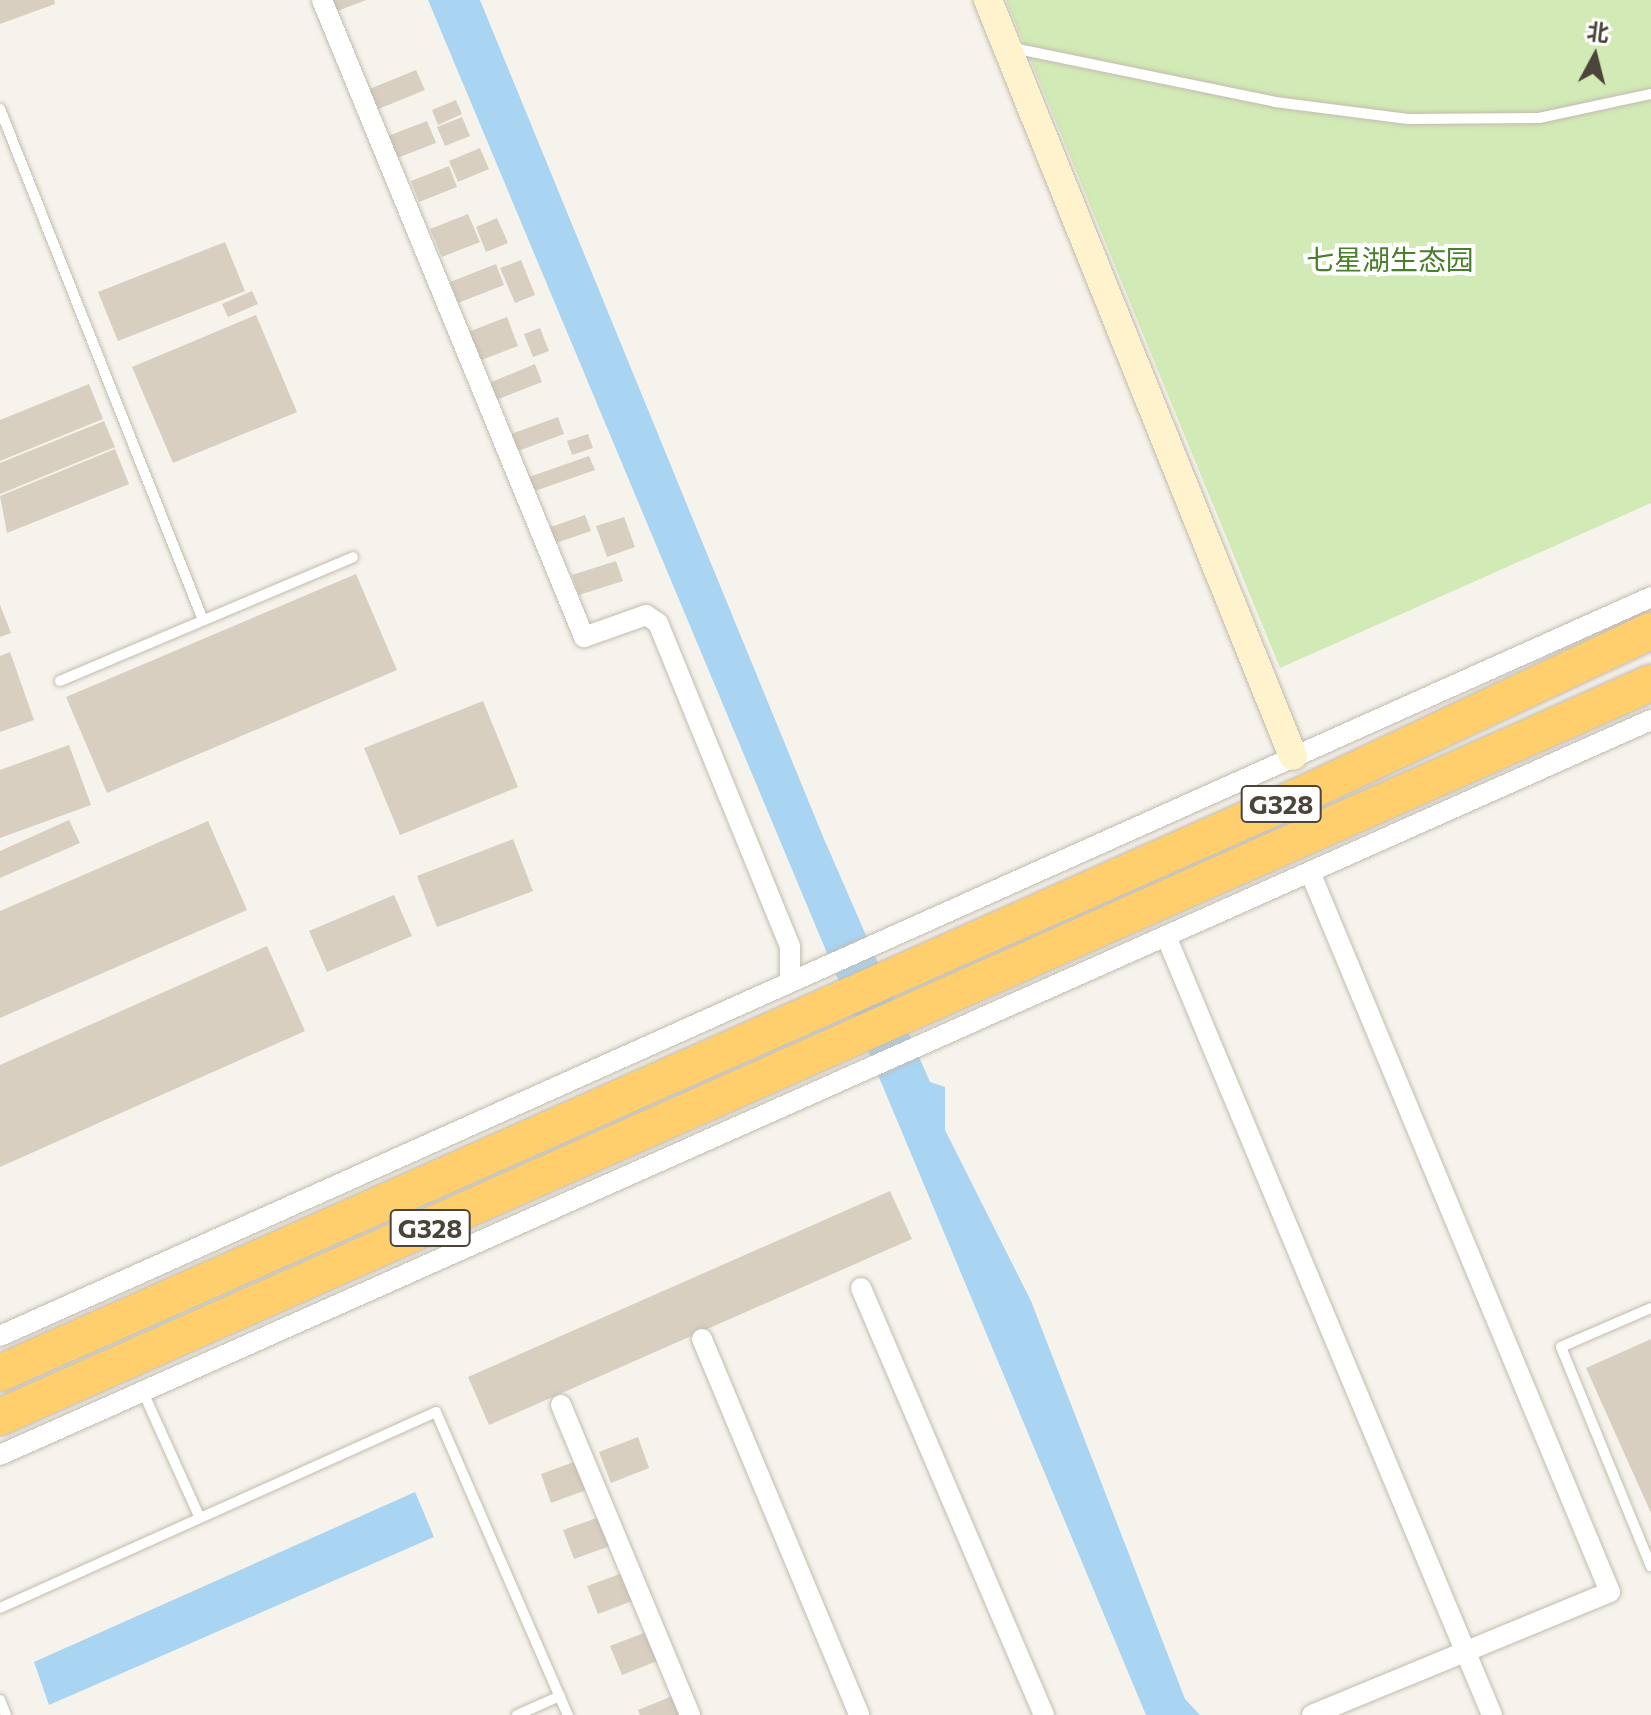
<!DOCTYPE html>
<html>
<head>
<meta charset="utf-8">
<style>
  body { margin:0 }
  #map { position:relative; width:1651px; height:1715px; overflow:hidden; background:#f6f3ec; font-family:Commissioner,"Noto Sans SC",sans-serif }
  div>[style] { position:absolute }
  [style*='--x'] { left:calc(var(--x)*1px); top:calc(var(--y)*1px); width:calc(var(--w)*1px); rotate:calc(var(--a)*1deg) }
  .green>* { inset:0; background:#d2eab5 }
  .water>* { inset:0; background:#a9d4f2 }
  .building>* { inset:0; background:#d8cfc1 }
  .roads { filter:drop-shadow(0 0 2px #c2bbae) drop-shadow(0 0 2px #c2bbae) }
  .lane>* { height:10px; margin:-5px; padding:0 5px; transform-origin:5px; border-radius:5px; background:#fff }
  .street>* { height:20px; margin:-10px; padding:0 10px; transform-origin:10px; border-radius:10px; background:#fff }
  .secondary>* { height:28px; margin:-14px; padding:0 14px; transform-origin:14px; border-radius:14px; background:#fff3cd }
  .highway>* { height:36px; margin:-18px; padding:0 18px; transform-origin:18px; border-radius:18px; background:#ffcf6e }
  span { translate:-50% -50%; white-space:nowrap; text-align:center; line-height:1.15; -webkit-text-stroke:8px #fff; paint-order:stroke }
  .shield-label span { padding:2px 6px; background:#fff; border:2px solid; border-radius:6px; -webkit-text-stroke-width:0 }
  .shield-label { font-size:26px; color:#4b4439; font-weight:700 }
  .park-label { font-size:28px; color:#4a7f2a }
  .north { position:absolute; left:1555px; top:16px; width:80px; height:80px; -webkit-text-stroke:6px #fff; paint-order:stroke; rotate:7deg; font-size:22px; font-weight:700; line-height:32px; text-align:center; color:#4b4439 }
  .north::after { content:''; display:block; margin:auto; width:28px; height:36px; background:#4b4439; clip-path:polygon(50% 0,100% 100%,50% 72%,0 100%) }
</style>
</head>
<body>
<div id="map">
  <div class="green">
    <i style="clip-path:polygon(1006px 0,1651px 0,1651px 503px,1280px 668px)"></i>
  </div>
  <div class="water">
    <i style="clip-path:polygon(428px 0,480px 0,824px 839px,930px 1082px,945px 1087px,945px 1130px,1031px 1301px,1185px 1699px,1200px 1715px,1146px 1715px)"></i>
    <i style="clip-path:polygon(415px 1492px,434px 1537px,49px 1705px,34px 1662px)"></i>
  </div>
  <div class="building">
    <i style="clip-path:polygon(0 0,54px 0,55px 4px,0 24px)"></i>
    <i style="clip-path:polygon(331px 0,366px 0,335px 12px)"></i>
    <i style="clip-path:polygon(416px 70px,425px 90px,376px 110px,367px 90px)"></i>
    <i style="clip-path:polygon(456px 100px,462px 114px,438px 125px,432px 110px)"></i>
    <i style="clip-path:polygon(462px 117px,470px 136px,445px 146px,437px 127px)"></i>
    <i style="clip-path:polygon(427px 121px,436px 143px,397px 158px,388px 136px)"></i>
    <i style="clip-path:polygon(480px 148px,489px 169px,458px 182px,449px 161px)"></i>
    <i style="clip-path:polygon(449px 166px,457px 187px,419px 202px,411px 181px)"></i>
    <i style="clip-path:polygon(468px 214px,480px 242px,442px 257px,430px 229px)"></i>
    <i style="clip-path:polygon(497px 218px,508px 243px,486px 252px,476px 227px)"></i>
    <i style="clip-path:polygon(225px 242px,245px 291px,118px 341px,98px 292px)"></i>
    <i style="clip-path:polygon(521px 260px,535px 295px,515px 303px,500px 268px)"></i>
    <i style="clip-path:polygon(496px 264px,504px 285px,458px 303px,450px 282px)"></i>
    <i style="clip-path:polygon(252px 291px,258px 304px,228px 317px,222px 304px)"></i>
    <i style="clip-path:polygon(256px 315px,297px 412px,173px 463px,132px 367px)"></i>
    <i style="clip-path:polygon(507px 317px,518px 346px,479px 361px,468px 332px)"></i>
    <i style="clip-path:polygon(540px 328px,549px 351px,533px 357px,524px 334px)"></i>
    <i style="clip-path:polygon(535px 364px,542px 382px,496px 400px,489px 383px)"></i>
    <i style="clip-path:polygon(89px 384px,103px 419px,0 461px,0 420px)"></i>
    <i style="clip-path:polygon(558px 417px,564px 434px,518px 451px,511px 434px)"></i>
    <i style="clip-path:polygon(104px 421px,115px 447px,0 494px,0 463px)"></i>
    <i style="clip-path:polygon(588px 434px,593px 448px,572px 455px,567px 441px)"></i>
    <i style="clip-path:polygon(115px 449px,129px 484px,7px 533px,0 496px)"></i>
    <i style="clip-path:polygon(589px 456px,595px 470px,535px 491px,529px 477px)"></i>
    <i style="clip-path:polygon(585px 515px,591px 531px,553px 544px,548px 528px)"></i>
    <i style="clip-path:polygon(624px 517px,635px 547px,607px 557px,596px 526px)"></i>
    <i style="clip-path:polygon(616px 561px,623px 581px,579px 595px,572px 575px)"></i>
    <i style="clip-path:polygon(356px 574px,397px 670px,107px 793px,66px 697px)"></i>
    <i style="clip-path:polygon(0 605px,11px 633px,0 637px)"></i>
    <i style="clip-path:polygon(10px 652px,34px 720px,0 732px,0 656px)"></i>
    <i style="clip-path:polygon(483px 701px,518px 787px,400px 835px,364px 748px)"></i>
    <i style="clip-path:polygon(69px 745px,91px 805px,0 838px,0 770px)"></i>
    <i style="clip-path:polygon(69px 820px,80px 843px,0 878px,0 851px)"></i>
    <i style="clip-path:polygon(208px 821px,247px 910px,0 1018px,0 911px)"></i>
    <i style="clip-path:polygon(513px 839px,533px 891px,437px 927px,417px 876px)"></i>
    <i style="clip-path:polygon(394px 895px,412px 936px,327px 972px,309px 931px)"></i>
    <i style="clip-path:polygon(267px 946px,305px 1031px,0 1167px,0 1065px)"></i>
    <i style="clip-path:polygon(890px 1191px,912px 1239px,489px 1425px,468px 1377px)"></i>
    <i style="clip-path:polygon(1651px 1339px,1651px 1513px,1586px 1368px)"></i>
    <i style="clip-path:polygon(638px 1437px,649px 1468px,611px 1483px,599px 1452px)"></i>
    <i style="clip-path:polygon(579px 1460px,589px 1489px,551px 1503px,541px 1474px)"></i>
    <i style="clip-path:polygon(602px 1516px,613px 1545px,574px 1559px,563px 1530px)"></i>
    <i style="clip-path:polygon(625px 1572px,635px 1600px,598px 1614px,587px 1586px)"></i>
    <i style="clip-path:polygon(649px 1631px,660px 1660px,622px 1675px,610px 1646px)"></i>
    <i style="clip-path:polygon(675px 1695px,683px 1715px,640px 1715px,638px 1710px)"></i>
  </div>
  <div class="roads">
    <div class="lane">
      <i style="--x:1013;--y:48;--w:268;--a:11.6"></i>
      <i style="--x:1275;--y:102;--w:134;--a:7.3"></i>
      <i style="--x:1408;--y:119;--w:131;--a:-0.4"></i>
      <i style="--x:1539;--y:118;--w:115;--a:-12.1"></i>
      <i style="--x:0;--y:109;--w:550;--a:68.33"></i>
      <i style="--x:60;--y:681;--w:318;--a:-22.9"></i>
      <i style="--x:1651;--y:1308;--w:98;--a:156.6"></i>
      <i style="--x:1561;--y:1347;--w:237;--a:67.7"></i>
      <i style="--x:143;--y:1392;--w:138;--a:65.7"></i>
      <i style="--x:0;--y:1608;--w:478;--a:-24.2"></i>
      <i style="--x:436;--y:1412;--w:331;--a:66.5"></i>
      <i style="--x:0;--y:1700;--w:16;--a:68"></i>
      <i style="--x:517;--y:1715;--w:47;--a:-23.8"></i>
    </div>
    <div class="street">
      <i style="--x:322;--y:0;--w:689;--a:67.64"></i>
      <i style="--x:584;--y:637;--w:66;--a:-19.5"></i>
      <i style="--x:646;--y:615;--w:14;--a:34"></i>
      <i style="--x:658;--y:623;--w:349;--a:67.8"></i>
      <i style="--x:790;--y:946;--w:33;--a:90"></i>
      <i style="--x:1310;--y:872;--w:780;--a:67.38"></i>
      <i style="--x:1610;--y:1592;--w:322;--a:157.6"></i>
      <i style="--x:1166;--y:936;--w:844;--a:67.29"></i>
      <i style="--x:861;--y:1288;--w:465;--a:66.8"></i>
      <i style="--x:0;--y:1336;--w:1809;--a:-24.11"></i>
      <i style="--x:702;--y:1339;--w:407;--a:67.3"></i>
      <i style="--x:561;--y:1405;--w:336;--a:67.4"></i>
      <i style="--x:0;--y:1455;--w:1807;--a:-24"></i>
    </div>
    <div class="secondary">
      <i style="--x:988;--y:0;--w:815;--a:68.03"></i>
    </div>
    <div class="highway">
      <i style="--x:0;--y:1373;--w:1425;--a:-23.94"></i>
      <i style="--x:1302;--y:795;--w:386;--a:-25.2"></i>
      <i style="--x:0;--y:1417;--w:1807;--a:-23.97"></i>
    </div>
  </div>
  <div class="shield-label">
    <span style="left:1281px;top:804px">G328</span>
    <span style="left:430px;top:1228px">G328</span>
  </div>
  <div class="park-label">
    <span style="left:1390px;top:259px">七星湖生态园</span>
  </div>
  <div class="north">北</div>
</div>
</body>
</html>
